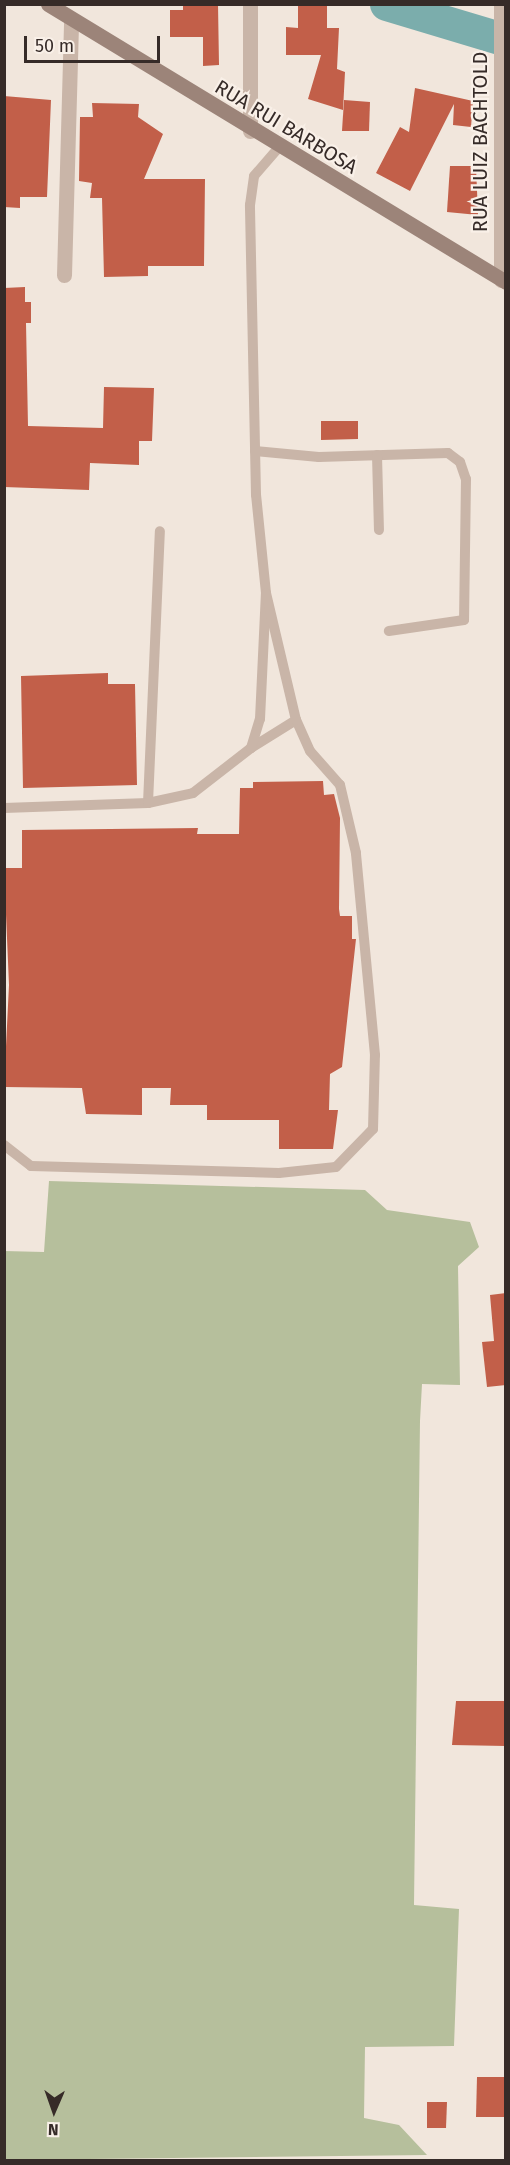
<!DOCTYPE html>
<html>
<head>
<meta charset="utf-8">
<style>
  body { margin:0 }
  #map { position:relative; width:510px; height:2165px; overflow:hidden; background:#f1e6dc; font-family:"Fira Sans",sans-serif }
  div>[style] { position:absolute }
  [style*='--x'] { left:calc(var(--x)*1px); top:calc(var(--y)*1px); width:calc(var(--w)*1px); rotate:calc(var(--a)*1deg) }
  .green>* { inset:0; background:#b6bf9c }
  .river>* { height:33px; margin:-16.5px; padding:0 16.5px; transform-origin:16.5px; border-radius:16.5px; background:#7badac }
  .building>* { inset:0; background:#c25f49 }
  .service>* { height:10px; margin:-5px; padding:0 5px; transform-origin:5px; border-radius:5px; background:#c9b5a8 }
  .minor>* { height:15px; margin:-7.5px; padding:0 7.5px; transform-origin:7.5px; border-radius:7.5px; background:#c9b5a8 }
  .secondary>* { height:15px; margin:-7.5px; padding:0 7.5px; transform-origin:7.5px; border-radius:7.5px; background:#9c8479 }
  span { translate:-50% -50%; white-space:nowrap; text-align:center; line-height:1.15; -webkit-text-stroke:4.5px #f9f0e8; paint-order:stroke }
  .street-label { font-size:20px; color:#362b28 }
  .frame { position:absolute; inset:0; border:6px solid #362b28; pointer-events:none }
  .north { position:absolute; left:24px; top:2081px; width:60px; height:60px; -webkit-text-stroke:4px #f9f0e8; paint-order:stroke; rotate:182deg; font-size:16px; font-weight:700; line-height:24px; text-align:center; color:#362b28 }
  .north::after { content:''; display:block; margin:auto; width:21px; height:27px; background:#362b28; clip-path:polygon(50% 0,100% 100%,50% 72%,0 100%) }
  .scale { position:absolute; left:24px; top:36px; width:136px; height:27px; box-sizing:border-box; border:3px solid #362b28; border-top:0; padding-left:8px; font-size:18px; line-height:21px; white-space:nowrap; color:#362b28; -webkit-text-stroke:4px #f9f0e8; paint-order:stroke }
</style>
</head>
<body>
<div id="map">
  <div class="green">
    <i style="clip-path:polygon(49px 1181px,365px 1190px,387px 1210px,470px 1222px,479px 1247px,458px 1266px,460px 1385px,422px 1384px,420px 1421px,414px 1905px,459px 1909px,454px 2046px,365px 2047px,364px 2118px,399px 2125px,427px 2155px,5px 2160px,4px 1251px,44px 1252px)"></i>
  </div>
  <div class="river">
    <i style="--x:386;--y:4;--w:125;--a:16.7"></i>
  </div>
  <div class="building">
    <i style="clip-path:polygon(183px 4px,218px 4px,219px 65px,203px 66px,203px 37px,170px 37px,170px 10px,183px 10px)"></i>
    <i style="clip-path:polygon(298px 4px,327px 4px,327px 28px,339px 28px,337px 69px,345px 72px,343px 110px,308px 99px,321px 55px,286px 55px,286px 27px,298px 28px)"></i>
    <i style="clip-path:polygon(415px 88px,473px 101px,471px 127px,453px 125px,454px 104px,410px 191px,376px 173px,400px 127px,409px 132px)"></i>
    <i style="clip-path:polygon(4px 96px,51px 100px,47px 197px,20px 197px,20px 208px,4px 207px)"></i>
    <i style="clip-path:polygon(344px 100px,370px 102px,369px 131px,342px 131px)"></i>
    <i style="clip-path:polygon(92px 103px,139px 104px,138px 117px,163px 134px,144px 179px,205px 179px,204px 266px,148px 266px,148px 276px,104px 277px,102px 198px,90px 198px,92px 183px,79px 181px,80px 117px,93px 117px)"></i>
    <i style="clip-path:polygon(450px 166px,476px 166px,478px 215px,447px 212px)"></i>
    <i style="clip-path:polygon(25px 287px,25px 302px,31px 302px,31px 323px,26px 323px,28px 426px,103px 428px,104px 387px,154px 388px,152px 441px,139px 441px,139px 465px,90px 463px,89px 490px,4px 487px,4px 288px)"></i>
    <i style="clip-path:polygon(321px 421px,358px 421px,358px 439px,321px 440px)"></i>
    <i style="clip-path:polygon(108px 673px,108px 684px,135px 684px,137px 785px,23px 788px,21px 676px)"></i>
    <i style="clip-path:polygon(323px 781px,324px 795px,334px 794px,340px 818px,339px 909px,340px 916px,352px 916px,352px 939px,356px 939px,342px 1067px,330px 1074px,329px 1110px,338px 1110px,333px 1149px,279px 1149px,279px 1120px,207px 1120px,207px 1105px,170px 1105px,171px 1088px,142px 1088px,142px 1115px,86px 1114px,82px 1088px,4px 1087px,9px 985px,4px 868px,22px 868px,22px 830px,198px 828px,197px 834px,239px 834px,240px 788px,253px 788px,253px 782px)"></i>
    <i style="clip-path:polygon(506px 1293px,506px 1385px,487px 1387px,482px 1342px,494px 1341px,490px 1295px)"></i>
    <i style="clip-path:polygon(456px 1701px,506px 1701px,506px 1746px,452px 1745px)"></i>
    <i style="clip-path:polygon(477px 2077px,506px 2077px,506px 2117px,476px 2117px)"></i>
    <i style="clip-path:polygon(427px 2102px,447px 2102px,446px 2128px,427px 2128px)"></i>
  </div>
  <div class="service">
    <i style="--x:255;--y:451;--w:64;--a:5.4"></i>
    <i style="--x:319;--y:457;--w:129;--a:-1.8"></i>
    <i style="--x:448;--y:453;--w:15;--a:37"></i>
    <i style="--x:460;--y:462;--w:18;--a:71"></i>
    <i style="--x:466;--y:479;--w:141;--a:90.8"></i>
    <i style="--x:464;--y:620;--w:76;--a:171.7"></i>
    <i style="--x:377;--y:455;--w:75;--a:88.5"></i>
    <i style="--x:251;--y:748;--w:53;--a:-31.9"></i>
    <i style="--x:148;--y:803;--w:272;--a:-87.5"></i>
    <i style="--x:4;--y:808;--w:144;--a:-2"></i>
    <i style="--x:148;--y:803;--w:46;--a:-12.5"></i>
    <i style="--x:193;--y:793;--w:73;--a:-37.8"></i>
    <i style="--x:251;--y:748;--w:30;--a:-73"></i>
    <i style="--x:260;--y:719;--w:126;--a:-87.3"></i>
    <i style="--x:266;--y:593;--w:99;--a:-95.8"></i>
    <i style="--x:256;--y:495;--w:290;--a:-91.2"></i>
    <i style="--x:250;--y:205;--w:29;--a:-82"></i>
    <i style="--x:254;--y:176;--w:37;--a:-49"></i>
    <i style="--x:4;--y:1145;--w:34;--a:38"></i>
    <i style="--x:31;--y:1166;--w:248;--a:1.6"></i>
    <i style="--x:279;--y:1173;--w:57;--a:-6"></i>
    <i style="--x:336;--y:1167;--w:53;--a:-45.8"></i>
    <i style="--x:373;--y:1129;--w:74;--a:-88.5"></i>
    <i style="--x:375;--y:1055;--w:203;--a:-95.4"></i>
    <i style="--x:356;--y:853;--w:70;--a:-103.2"></i>
    <i style="--x:340;--y:785;--w:45;--a:-131.4"></i>
    <i style="--x:310;--y:751;--w:34;--a:-114"></i>
    <i style="--x:296;--y:720;--w:130;--a:-103.3"></i>
  </div>
  <div class="minor">
    <i style="--x:250;--y:131;--w:127;--a:-90"></i>
    <i style="--x:64;--y:275;--w:256;--a:-88.4"></i>
    <i style="--x:501;--y:280;--w:276;--a:-90"></i>
  </div>
  <div class="secondary">
    <i style="--x:48;--y:4;--w:536;--a:31.26"></i>
  </div>
  <div class="street-label">
    <span style="left:286px;top:127px;rotate:31deg">RUA RUI BARBOSA</span>
    <span style="left:480px;top:142px;rotate:-90deg">RUA LUIZ BACHTOLD</span>
  </div>
  <div class="frame"></div>
  <div class="north">N</div>
  <div class="scale">50 m</div>
</div>
</body>
</html>
